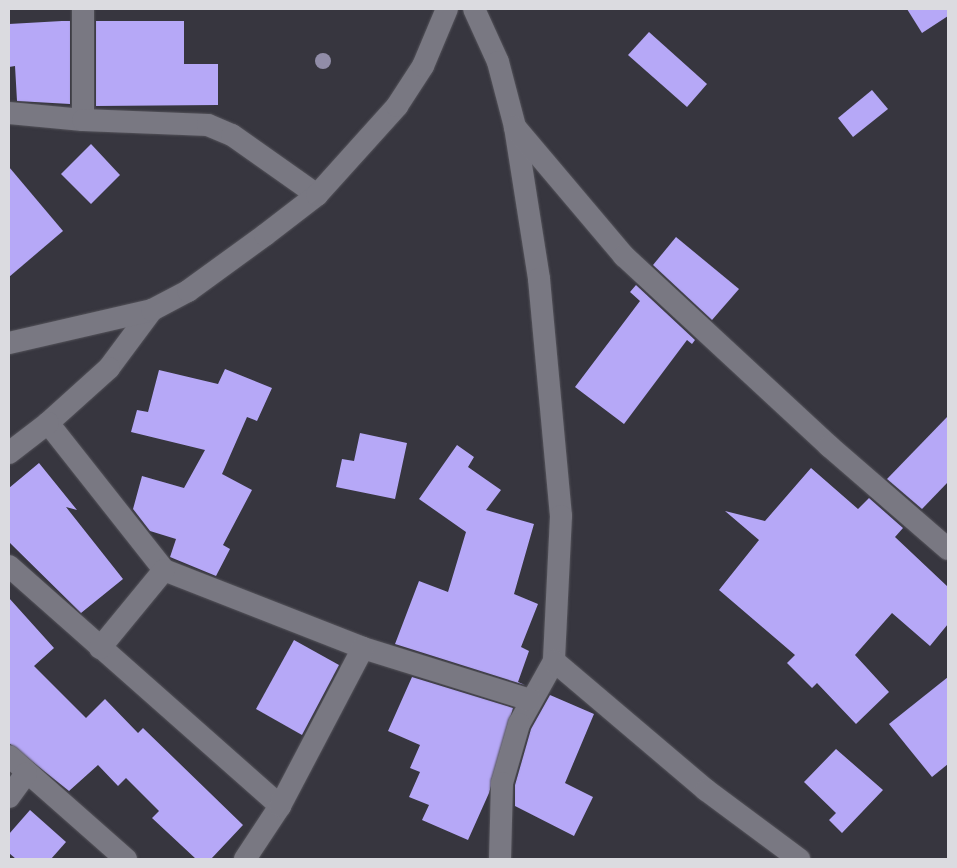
<!DOCTYPE html>
<html>
<head>
<meta charset="utf-8">
<style>
  body { margin:0 }
  #map { position:relative; width:957px; height:868px; overflow:hidden; background:#37363f; font-family:"Playfair Display",serif }
  div>[style] { position:absolute }
  [style*='--x'] { left:calc(var(--x)*1px); top:calc(var(--y)*1px); width:calc(var(--w)*1px); rotate:calc(var(--a)*1deg) }
  .building>* { inset:0; background:#b6a8f7 }
  .roads { filter:drop-shadow(0 0 1px #54535a) drop-shadow(0 0 1px #54535a) }
  .minor>* { height:22px; margin:-11px; padding:0 11px; transform-origin:11px; border-radius:11px; background:#797882 }
  .trees>* { width:16px; height:16px; margin:-8px; border-radius:50%; background:#918da8 }
  span { translate:-50% -50%; white-space:nowrap; text-align:center; line-height:1.15; -webkit-text-stroke:5px #37363f; paint-order:stroke }
  .frame { position:absolute; inset:0; border:10px solid #dbdbe0; pointer-events:none }
</style>
</head>
<body>
<div id="map">
  <div class="building">
    <i style="clip-path:polygon(907px 9px,948px 9px,948px 16px,922px 33px)"></i>
    <i style="clip-path:polygon(62px 21px,70px 21px,70px 104px,17px 101px,15px 66px,9px 67px,9px 24px)"></i>
    <i style="clip-path:polygon(96px 21px,184px 21px,184px 64px,218px 64px,218px 105px,96px 106px)"></i>
    <i style="clip-path:polygon(649px 32px,707px 84px,687px 107px,628px 55px)"></i>
    <i style="clip-path:polygon(872px 90px,888px 109px,853px 137px,838px 118px)"></i>
    <i style="clip-path:polygon(91px 144px,120px 175px,91px 204px,61px 174px)"></i>
    <i style="clip-path:polygon(9px 167px,63px 231px,9px 277px)"></i>
    <i style="clip-path:polygon(676px 237px,739px 289px,712px 320px,653px 265px)"></i>
    <i style="clip-path:polygon(636px 285px,695px 340px,692px 344px,687px 340px,624px 424px,575px 387px,640px 301px,630px 292px)"></i>
    <i style="clip-path:polygon(225px 369px,272px 388px,257px 421px,247px 417px,222px 474px,252px 490px,223px 545px,230px 549px,216px 576px,170px 557px,176px 539px,150px 531px,133px 509px,142px 476px,184px 488px,205px 450px,131px 432px,137px 410px,148px 412px,159px 370px,218px 384px)"></i>
    <i style="clip-path:polygon(948px 416px,948px 482px,922px 509px,887px 479px)"></i>
    <i style="clip-path:polygon(360px 433px,407px 443px,395px 499px,336px 487px,342px 459px,354px 461px)"></i>
    <i style="clip-path:polygon(457px 445px,474px 457px,468px 467px,501px 490px,486px 510px,534px 524px,514px 594px,538px 604px,521px 647px,529px 651px,518px 682px,525px 685px,395px 644px,419px 581px,448px 592px,466px 532px,419px 499px)"></i>
    <i style="clip-path:polygon(39px 463px,77px 510px,66px 507px,123px 579px,81px 613px,9px 542px,9px 488px)"></i>
    <i style="clip-path:polygon(811px 468px,858px 509px,869px 498px,903px 528px,895px 537px,948px 587px,948px 624px,930px 646px,892px 613px,855px 655px,889px 692px,856px 724px,817px 683px,812px 688px,787px 663px,795px 655px,719px 590px,759px 540px,725px 511px,765px 521px)"></i>
    <i style="clip-path:polygon(9px 598px,54px 648px,34px 666px,86px 718px,105px 699px,138px 733px,143px 728px,243px 825px,211px 859px,196px 859px,152px 818px,159px 811px,126px 778px,118px 786px,98px 765px,69px 791px,9px 743px)"></i>
    <i style="clip-path:polygon(294px 640px,339px 665px,302px 735px,256px 709px)"></i>
    <i style="clip-path:polygon(412px 677px,513px 708px,489px 793px,468px 840px,422px 820px,429px 805px,409px 797px,420px 772px,410px 768px,420px 745px,388px 731px)"></i>
    <i style="clip-path:polygon(948px 677px,948px 764px,932px 777px,889px 724px)"></i>
    <i style="clip-path:polygon(550px 695px,594px 714px,565px 783px,593px 797px,574px 836px,515px 806px,515px 785px,531px 729px)"></i>
    <i style="clip-path:polygon(836px 749px,883px 790px,842px 833px,829px 820px,836px 813px,804px 782px)"></i>
    <i style="clip-path:polygon(30px 810px,66px 842px,51px 859px,16px 859px,9px 853px,9px 834px)"></i>
  </div>
  <div class="roads">
    <div class="minor">
      <i style="--x:474;--y:9;--w:58;--a:65.6"></i>
      <i style="--x:498;--y:62;--w:67;--a:75.3"></i>
      <i style="--x:515;--y:127;--w:154;--a:81"></i>
      <i style="--x:539;--y:279;--w:238;--a:84.7"></i>
      <i style="--x:561;--y:516;--w:145;--a:92.8"></i>
      <i style="--x:554;--y:661;--w:72;--a:119.1"></i>
      <i style="--x:519;--y:724;--w:61;--a:106.1"></i>
      <i style="--x:502;--y:783;--w:76;--a:91.5"></i>
      <i style="--x:9;--y:113;--w:74;--a:5.4"></i>
      <i style="--x:83;--y:120;--w:111;--a:-90"></i>
      <i style="--x:83;--y:120;--w:125;--a:2.3"></i>
      <i style="--x:208;--y:125;--w:26;--a:23"></i>
      <i style="--x:232;--y:135;--w:104;--a:35.2"></i>
      <i style="--x:515;--y:127;--w:169;--a:49.8"></i>
      <i style="--x:624;--y:256;--w:280;--a:42.8"></i>
      <i style="--x:829;--y:446;--w:157;--a:40.9"></i>
      <i style="--x:152;--y:310;--w:72;--a:126.6"></i>
      <i style="--x:109;--y:368;--w:82;--a:138"></i>
      <i style="--x:48;--y:423;--w:187;--a:51.7"></i>
      <i style="--x:164;--y:570;--w:214;--a:21.4"></i>
      <i style="--x:363;--y:648;--w:175;--a:17.3"></i>
      <i style="--x:9;--y:343;--w:147;--a:-13"></i>
      <i style="--x:152;--y:310;--w:41;--a:-27.8"></i>
      <i style="--x:188;--y:291;--w:95;--a:-36"></i>
      <i style="--x:265;--y:235;--w:66;--a:-37.6"></i>
      <i style="--x:317;--y:195;--w:120;--a:-48"></i>
      <i style="--x:397;--y:106;--w:48;--a:-57"></i>
      <i style="--x:423;--y:66;--w:62;--a:-67.2"></i>
      <i style="--x:9;--y:453;--w:49;--a:-37.6"></i>
      <i style="--x:9;--y:566;--w:362;--a:41.5"></i>
      <i style="--x:100;--y:648;--w:101;--a:-50.6"></i>
      <i style="--x:554;--y:661;--w:199;--a:40.3"></i>
      <i style="--x:706;--y:790;--w:116;--a:36.6"></i>
      <i style="--x:9;--y:756;--w:156;--a:41.4"></i>
      <i style="--x:9;--y:797;--w:29;--a:-54"></i>
      <i style="--x:245;--y:859;--w:64;--a:-56.6"></i>
      <i style="--x:280;--y:806;--w:178;--a:-62.3"></i>
    </div>
  </div>
  <div class="trees">
    <i style="left:323px;top:61px"></i>
  </div>
  <div class="frame"></div>
</div>
</body>
</html>
